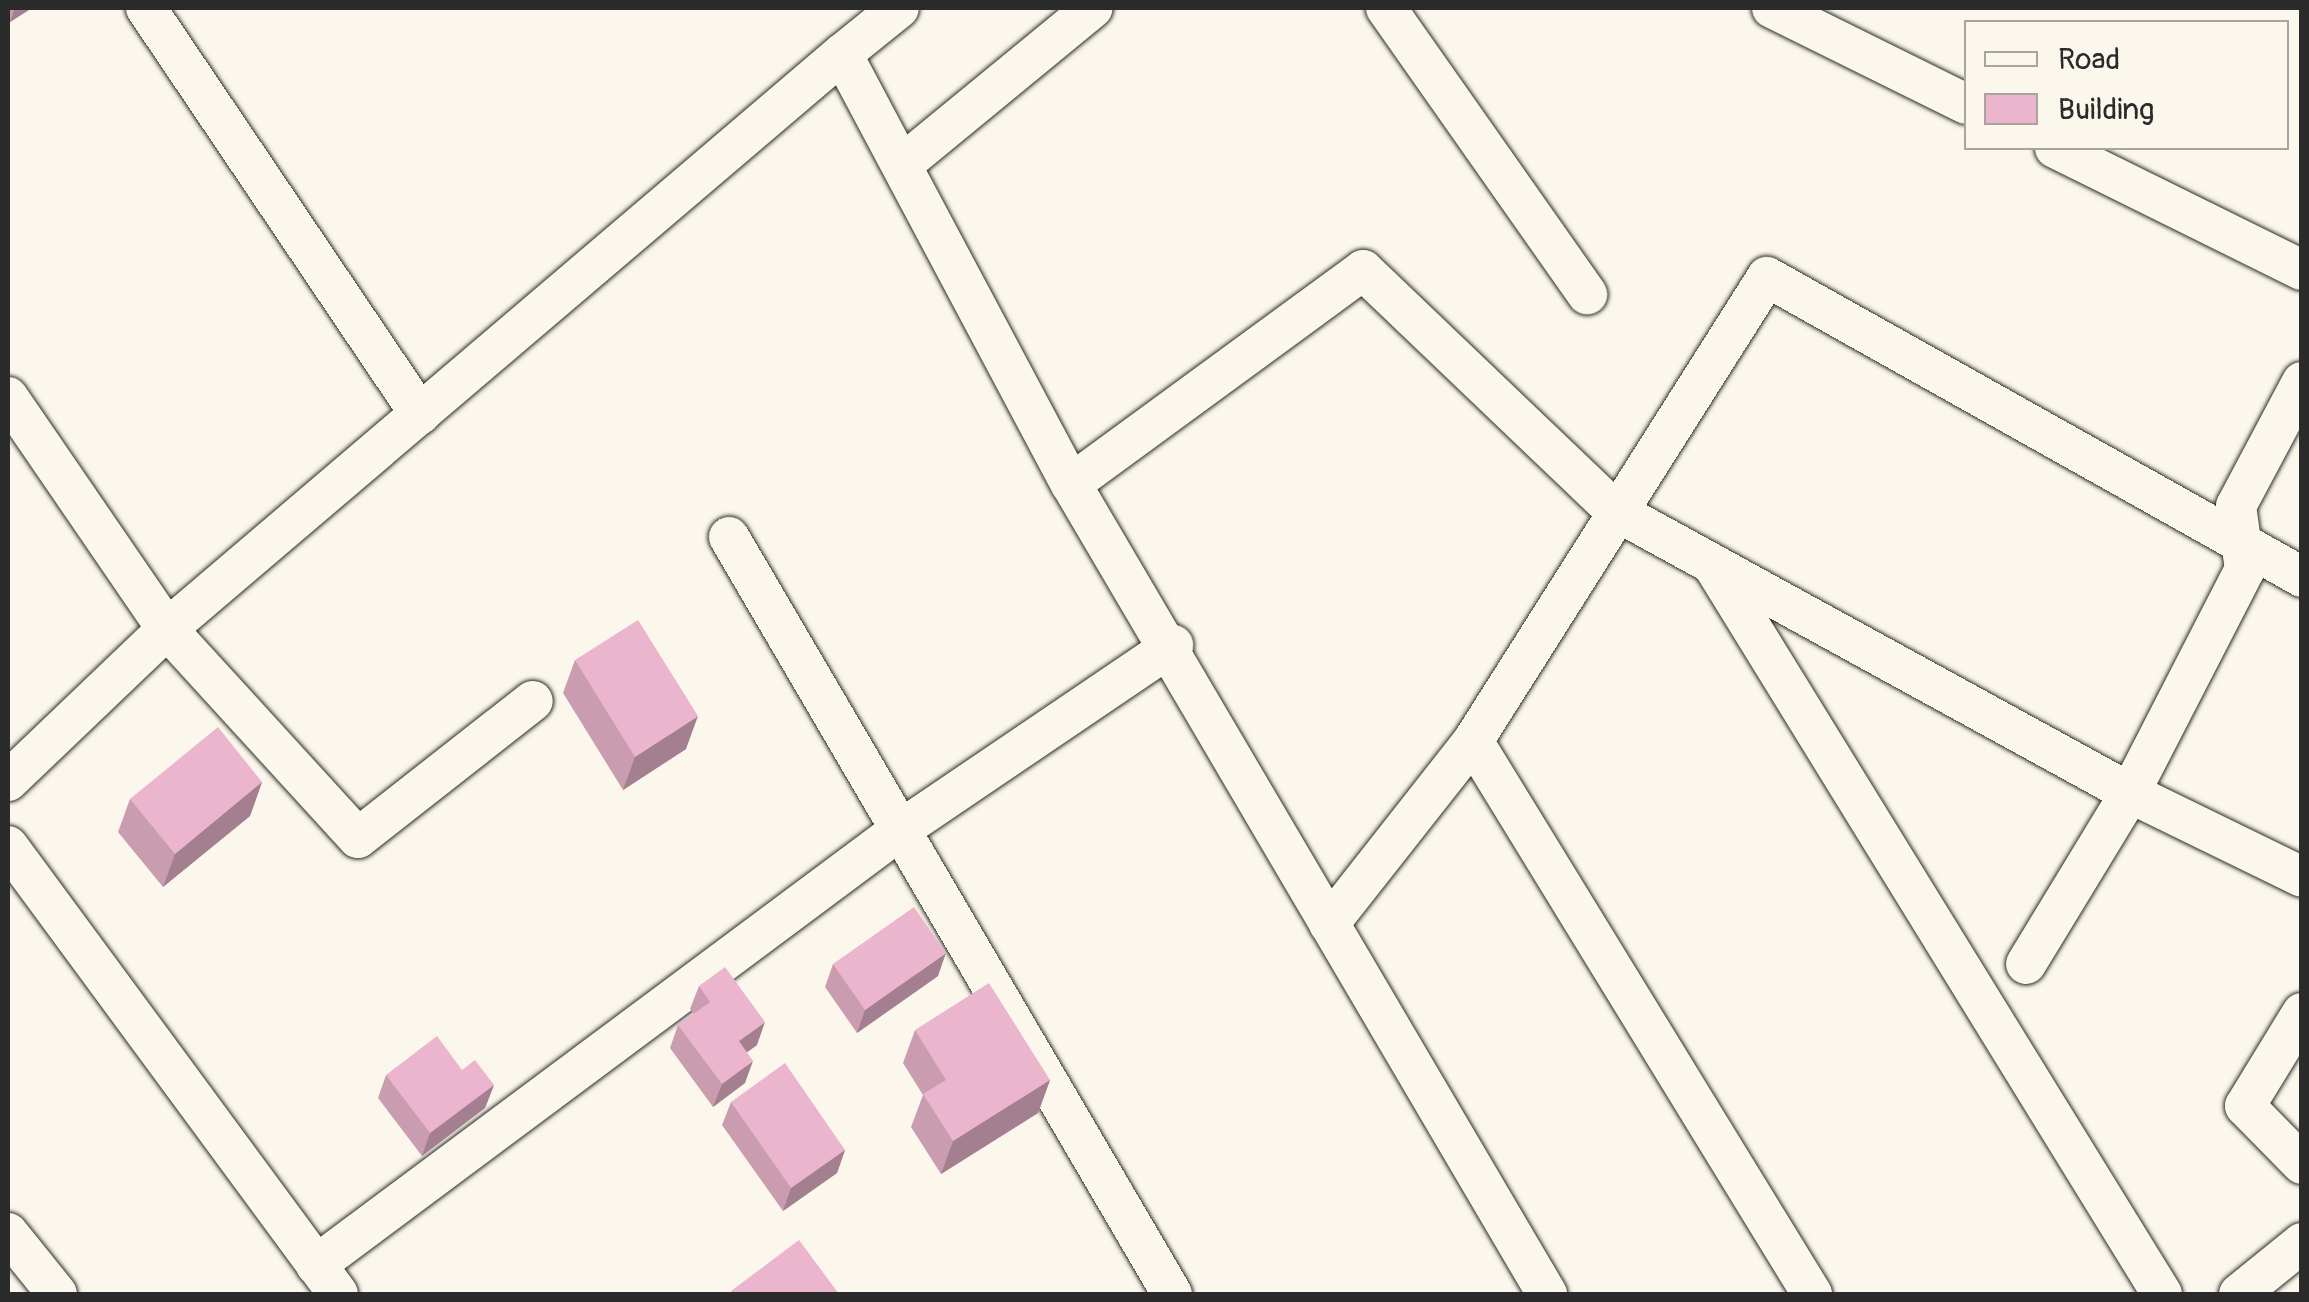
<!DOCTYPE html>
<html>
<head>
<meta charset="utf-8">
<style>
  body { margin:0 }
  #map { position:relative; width:2309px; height:1302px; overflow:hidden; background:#fbf7ec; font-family:Pangolin,sans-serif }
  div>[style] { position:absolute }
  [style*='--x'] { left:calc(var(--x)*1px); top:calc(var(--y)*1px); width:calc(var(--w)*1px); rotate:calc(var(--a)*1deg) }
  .roads { filter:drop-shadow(0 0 2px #2b2b2b) drop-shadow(0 0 2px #2b2b2b) }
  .minor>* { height:40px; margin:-20px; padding:0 20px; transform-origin:20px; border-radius:20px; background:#fbf7ec }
  .wall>* { inset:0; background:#ca9cb0 }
  .shaded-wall>* { inset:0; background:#a47f90 }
  .building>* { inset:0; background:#ebb5cd }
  span { translate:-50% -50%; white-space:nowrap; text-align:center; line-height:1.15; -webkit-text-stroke:10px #fbf7ec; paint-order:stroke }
  .frame { position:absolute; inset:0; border:10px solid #2b2b2b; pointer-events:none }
  .legend { position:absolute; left:1964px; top:20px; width:325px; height:130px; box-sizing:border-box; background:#fbf7ec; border:2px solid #a8a59f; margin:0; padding:12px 18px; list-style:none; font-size:30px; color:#2b2b2b }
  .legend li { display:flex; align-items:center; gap:20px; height:50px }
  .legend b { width:50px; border:2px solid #a8a59f }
</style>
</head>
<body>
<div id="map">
  <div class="roads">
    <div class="minor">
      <i style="--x:146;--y:8;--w:490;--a:56"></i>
      <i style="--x:1386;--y:8;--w:350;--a:54.9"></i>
      <i style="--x:1772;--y:8;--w:216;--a:26.3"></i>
      <i style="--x:842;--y:54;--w:73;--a:-38.9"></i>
      <i style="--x:2055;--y:148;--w:275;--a:26.3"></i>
      <i style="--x:904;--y:163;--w:244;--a:-39.4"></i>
      <i style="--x:2302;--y:382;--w:140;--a:118"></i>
      <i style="--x:2236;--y:506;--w:64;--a:81.9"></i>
      <i style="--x:2245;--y:569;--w:252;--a:117.2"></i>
      <i style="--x:2130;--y:793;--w:191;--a:26"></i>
      <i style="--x:8;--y:397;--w:281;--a:55.6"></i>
      <i style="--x:167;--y:629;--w:283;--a:47.6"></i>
      <i style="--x:358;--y:838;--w:222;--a:-38.1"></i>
      <i style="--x:1071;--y:484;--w:362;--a:-36.2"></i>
      <i style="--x:1363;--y:270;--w:347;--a:43.7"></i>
      <i style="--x:1614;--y:510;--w:589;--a:28.74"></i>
      <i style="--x:2130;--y:793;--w:200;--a:121.3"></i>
      <i style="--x:729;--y:537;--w:877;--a:59.66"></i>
      <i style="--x:1714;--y:567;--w:854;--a:58.36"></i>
      <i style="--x:1473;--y:741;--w:649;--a:58.49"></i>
      <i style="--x:8;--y:781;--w:220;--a:-43.7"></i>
      <i style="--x:167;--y:629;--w:887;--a:-40.43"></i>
      <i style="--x:842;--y:54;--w:487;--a:62"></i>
      <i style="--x:1071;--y:484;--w:940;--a:59.56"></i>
      <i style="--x:8;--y:846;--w:556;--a:53.62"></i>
      <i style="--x:1329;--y:924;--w:233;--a:-51.8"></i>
      <i style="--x:1473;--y:741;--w:549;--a:-57.64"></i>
      <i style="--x:1767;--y:277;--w:613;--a:29.28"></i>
      <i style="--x:2302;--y:1013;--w:109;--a:121.5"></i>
      <i style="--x:2245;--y:1106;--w:81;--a:45.5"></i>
      <i style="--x:8;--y:1233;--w:78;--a:51.2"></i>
      <i style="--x:316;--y:1265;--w:728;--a:-36.68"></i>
      <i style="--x:900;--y:830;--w:330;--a:-34.1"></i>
      <i style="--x:2239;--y:1294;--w:81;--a:-39"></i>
    </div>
  </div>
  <div class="wall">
    <i style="clip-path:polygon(8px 8px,32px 8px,10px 22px,8px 18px)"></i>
    <i style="clip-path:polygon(575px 660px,686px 749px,623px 790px,563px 693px)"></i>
    <i style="clip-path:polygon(262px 782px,250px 816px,163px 887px,118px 832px,130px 799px)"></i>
    <i style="clip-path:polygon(833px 964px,938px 976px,857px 1033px,825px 987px)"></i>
    <i style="clip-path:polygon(699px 986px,757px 1045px,747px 1052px,745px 1083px,713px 1107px,670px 1048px,678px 1025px,694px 1014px,690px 1009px)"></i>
    <i style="clip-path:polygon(915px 1030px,1050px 1080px,1038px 1113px,941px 1174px,911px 1127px,923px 1095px,903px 1063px)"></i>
    <i style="clip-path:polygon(462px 1070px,494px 1085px,485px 1108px,422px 1156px,378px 1098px,386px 1075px)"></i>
    <i style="clip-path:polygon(731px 1102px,845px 1150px,837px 1173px,783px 1211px,722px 1125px)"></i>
  </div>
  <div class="shaded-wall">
    <i style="clip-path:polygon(15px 8px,32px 8px,10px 22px)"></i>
    <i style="clip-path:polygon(698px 716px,686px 749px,623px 790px,635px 757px)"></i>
    <i style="clip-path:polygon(262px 782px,250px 816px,163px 887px,175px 854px)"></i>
    <i style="clip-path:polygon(946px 953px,938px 976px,857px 1033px,865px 1010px)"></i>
    <i style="clip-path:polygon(765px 1022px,757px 1045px,731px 1064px,739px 1041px)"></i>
    <i style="clip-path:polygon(753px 1061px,745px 1083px,713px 1107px,722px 1084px)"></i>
    <i style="clip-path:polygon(1050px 1080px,1038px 1113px,941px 1174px,953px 1141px)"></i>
    <i style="clip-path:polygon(494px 1085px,485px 1108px,422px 1156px,430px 1133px)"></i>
    <i style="clip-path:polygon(845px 1150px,837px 1173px,783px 1211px,791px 1188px)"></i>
  </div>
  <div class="building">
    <i style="clip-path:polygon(638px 620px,698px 716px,635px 757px,575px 660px)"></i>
    <i style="clip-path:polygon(218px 727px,262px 782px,175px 854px,130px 799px)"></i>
    <i style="clip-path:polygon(914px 907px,946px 953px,865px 1010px,833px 964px)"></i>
    <i style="clip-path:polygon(725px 967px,765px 1022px,739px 1041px,753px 1061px,722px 1084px,678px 1025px,710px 1002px,699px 986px)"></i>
    <i style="clip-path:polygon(989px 983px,1050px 1080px,953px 1141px,923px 1094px,946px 1080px,915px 1030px)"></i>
    <i style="clip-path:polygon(437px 1036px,462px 1070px,475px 1060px,494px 1085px,430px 1133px,386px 1075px)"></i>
    <i style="clip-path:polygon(785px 1063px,845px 1150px,791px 1188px,731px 1102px)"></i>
    <i style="clip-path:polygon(799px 1240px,839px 1294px,734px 1294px,731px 1291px)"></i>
  </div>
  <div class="frame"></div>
  <ul class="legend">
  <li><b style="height:12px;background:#fbf7ec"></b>Road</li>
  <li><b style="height:28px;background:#ebb5cd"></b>Building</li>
  </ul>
</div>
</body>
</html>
